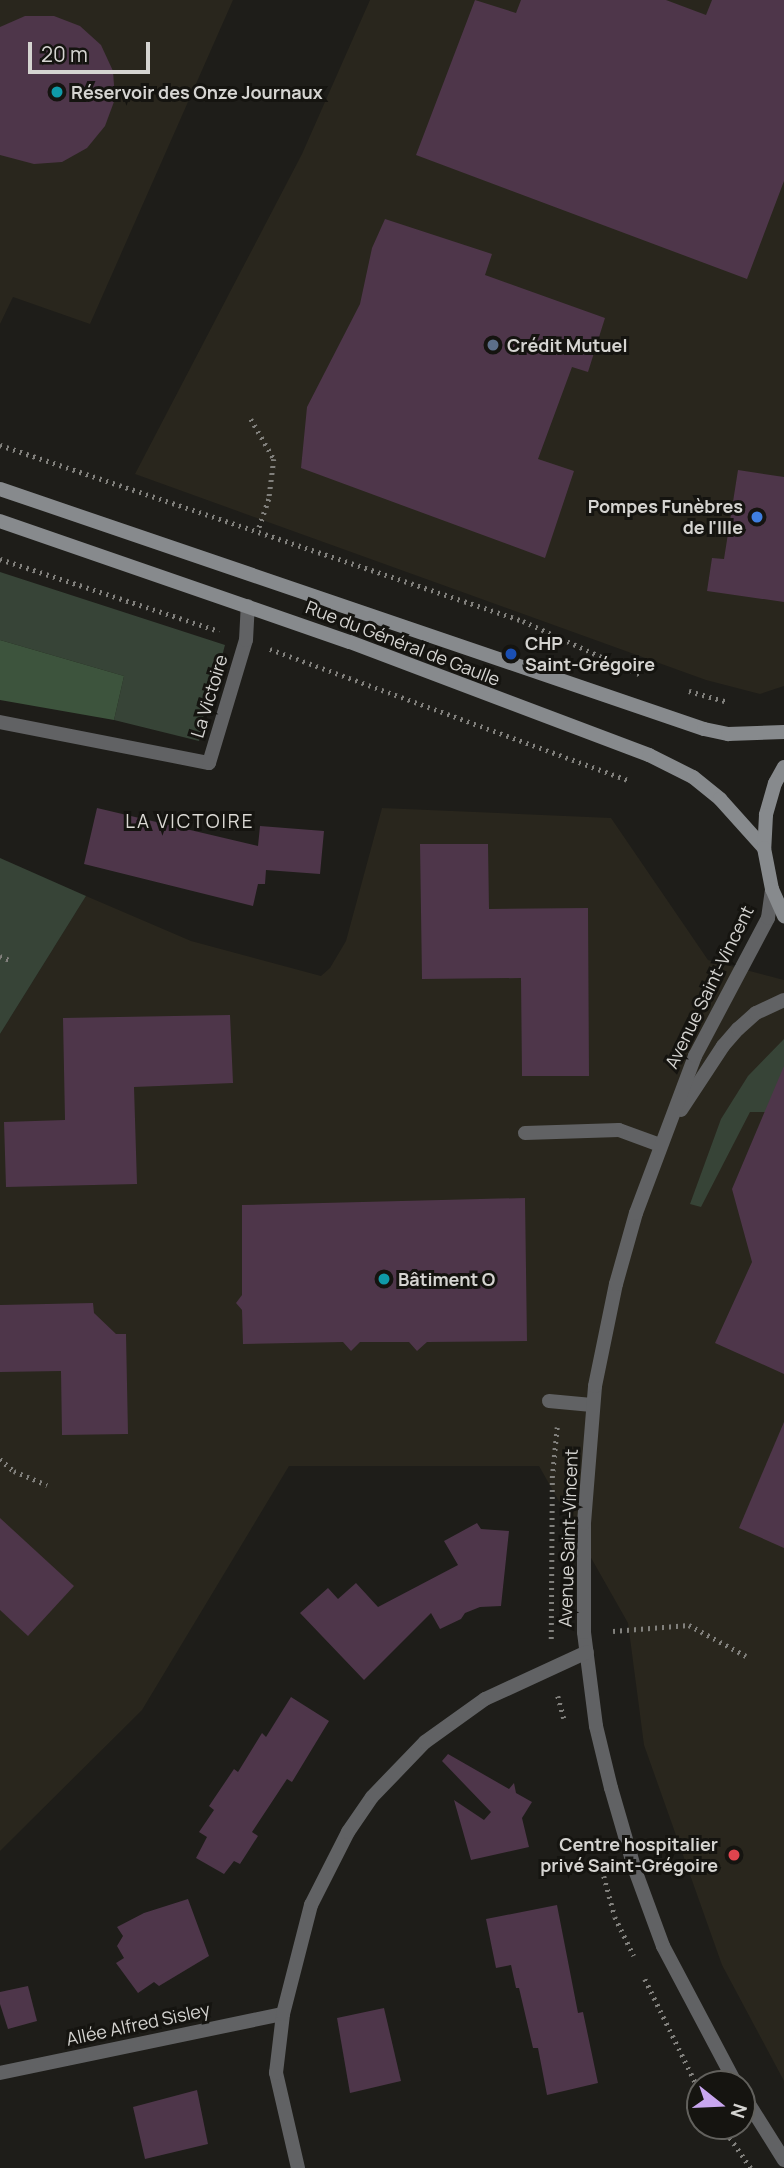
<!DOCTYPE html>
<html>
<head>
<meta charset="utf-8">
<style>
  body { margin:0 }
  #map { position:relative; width:784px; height:2168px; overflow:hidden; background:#1e1d19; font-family:Manrope,sans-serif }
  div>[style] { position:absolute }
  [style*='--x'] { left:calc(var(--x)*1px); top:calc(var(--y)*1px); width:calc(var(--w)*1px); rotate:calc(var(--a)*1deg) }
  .built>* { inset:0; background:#29261d }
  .green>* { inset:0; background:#374437 }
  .forest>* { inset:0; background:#3d543d }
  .building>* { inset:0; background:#4e364a }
  .path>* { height:4.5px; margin-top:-2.25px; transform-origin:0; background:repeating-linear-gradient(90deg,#81807c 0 2px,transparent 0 7px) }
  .lane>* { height:14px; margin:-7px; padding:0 7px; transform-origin:7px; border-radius:7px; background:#616264 }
  .street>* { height:14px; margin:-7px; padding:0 7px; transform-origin:7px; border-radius:7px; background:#616264 }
  .secondary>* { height:14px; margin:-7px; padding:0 7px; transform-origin:7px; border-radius:7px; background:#878a8d }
  .dots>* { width:19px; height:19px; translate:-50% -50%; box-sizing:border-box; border:4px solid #151410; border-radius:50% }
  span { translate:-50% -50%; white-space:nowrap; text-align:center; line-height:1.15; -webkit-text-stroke:6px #151410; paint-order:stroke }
  .poi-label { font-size:18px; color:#d5d4d1; font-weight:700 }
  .left { translate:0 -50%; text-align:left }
  .right { translate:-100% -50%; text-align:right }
  .street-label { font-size:18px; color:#d5d4d1 }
  .neighbourhood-label { font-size:19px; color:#dcdad5; letter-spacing:2px }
  .north { position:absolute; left:686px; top:2070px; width:70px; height:70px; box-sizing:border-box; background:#151410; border:2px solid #62615d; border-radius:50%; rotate:108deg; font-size:19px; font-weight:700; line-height:28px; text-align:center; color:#d5d4d1 }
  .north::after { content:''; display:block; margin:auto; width:24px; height:32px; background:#c8a6ef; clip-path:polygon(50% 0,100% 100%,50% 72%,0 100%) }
  .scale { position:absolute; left:28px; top:42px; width:122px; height:32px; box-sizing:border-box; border:4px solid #d5d4d1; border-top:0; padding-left:9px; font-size:21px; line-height:24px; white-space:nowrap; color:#d5d4d1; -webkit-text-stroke:5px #151410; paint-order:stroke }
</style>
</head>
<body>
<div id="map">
  <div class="built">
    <i style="clip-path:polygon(0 0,233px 0,90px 324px,13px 297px,0 324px)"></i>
    <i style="clip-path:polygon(370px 0,784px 0,784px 686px,760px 694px,706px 680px,135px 474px,302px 154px)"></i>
    <i style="clip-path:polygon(382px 808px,611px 818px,708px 960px,784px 980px,784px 2081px,722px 1965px,644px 1745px,628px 1623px,539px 1466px,289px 1466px,142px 1710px,0 1851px,0 1034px,86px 896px,191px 941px,321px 976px,330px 968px,346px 941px)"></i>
  </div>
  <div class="green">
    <i style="clip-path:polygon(0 572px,225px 645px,199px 741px,114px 720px,124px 676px,0 640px)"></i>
    <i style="clip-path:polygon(0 858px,86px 896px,0 1034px)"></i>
    <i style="clip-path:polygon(784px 1039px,784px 1120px,765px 1112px,750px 1112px,701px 1207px,690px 1204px,721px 1119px,748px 1076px)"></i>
  </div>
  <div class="forest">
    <i style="clip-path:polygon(0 640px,124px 676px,114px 720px,0 700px)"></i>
  </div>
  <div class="building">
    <i style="clip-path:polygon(475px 0,516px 13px,521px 0,666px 0,706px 15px,712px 0,784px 0,784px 181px,747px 279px,416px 155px)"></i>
    <i style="clip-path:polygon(25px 16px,54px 16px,80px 26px,101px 45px,113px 71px,115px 99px,105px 126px,87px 148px,62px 162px,34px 164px,0 155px,0 27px)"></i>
    <i style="clip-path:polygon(385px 219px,492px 254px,485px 275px,605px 318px,588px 372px,572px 367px,538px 459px,574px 471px,545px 558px,301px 468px,307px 407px,360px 304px,372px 248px)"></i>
    <i style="clip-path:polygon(738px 470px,784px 477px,784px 602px,707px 591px,712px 558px,724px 559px)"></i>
    <i style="clip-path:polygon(97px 808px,258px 846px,260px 826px,324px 831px,320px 874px,266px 870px,265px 884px,258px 884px,253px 906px,84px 864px)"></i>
    <i style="clip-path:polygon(420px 844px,488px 844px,489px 909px,588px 908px,589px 1076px,522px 1076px,521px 978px,422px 979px)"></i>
    <i style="clip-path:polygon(230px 1015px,233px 1083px,134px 1087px,137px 1184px,6px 1187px,4px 1122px,65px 1120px,63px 1018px)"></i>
    <i style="clip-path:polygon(784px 1066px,784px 1374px,715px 1343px,752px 1262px,732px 1189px)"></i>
    <i style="clip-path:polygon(525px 1198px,527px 1341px,427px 1342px,417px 1351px,409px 1342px,360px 1342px,351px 1351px,343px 1342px,243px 1344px,242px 1310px,236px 1303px,242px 1295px,242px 1205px)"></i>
    <i style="clip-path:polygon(93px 1303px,94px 1313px,116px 1334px,126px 1334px,128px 1434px,62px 1435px,61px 1371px,0 1372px,0 1305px)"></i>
    <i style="clip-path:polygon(784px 1422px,784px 1548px,739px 1528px)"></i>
    <i style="clip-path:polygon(0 1518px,74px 1586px,28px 1636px,0 1610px)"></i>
    <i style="clip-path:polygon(477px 1523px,481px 1529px,509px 1531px,501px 1606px,480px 1607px,465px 1613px,461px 1619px,440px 1629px,431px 1613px,364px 1680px,300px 1613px,328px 1588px,338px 1599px,356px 1583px,378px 1607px,458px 1565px,444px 1541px)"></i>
    <i style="clip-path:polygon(291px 1697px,329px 1721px,292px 1782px,287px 1779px,252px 1832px,258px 1836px,240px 1864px,234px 1861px,224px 1874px,196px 1858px,207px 1837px,199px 1832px,214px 1810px,209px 1806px,234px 1769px,238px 1772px,262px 1733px,266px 1737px)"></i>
    <i style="clip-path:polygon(448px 1754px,509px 1789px,514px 1783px,516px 1793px,532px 1802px,522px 1818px,529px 1847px,471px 1860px,454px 1800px,484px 1820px,491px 1812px,442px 1761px)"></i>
    <i style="clip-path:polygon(188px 1899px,209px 1956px,159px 1986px,154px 1982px,138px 1993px,116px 1963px,124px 1958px,117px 1946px,123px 1936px,117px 1927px,144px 1913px)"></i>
    <i style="clip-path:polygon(557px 1905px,578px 2013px,583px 2012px,598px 2083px,547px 2095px,538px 2048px,533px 2048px,519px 1988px,516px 1988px,511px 1965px,496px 1968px,486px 1919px)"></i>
    <i style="clip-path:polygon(28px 1986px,37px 2021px,8px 2029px,0 2004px,0 1992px)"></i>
    <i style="clip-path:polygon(384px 2008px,401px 2081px,350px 2093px,337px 2018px)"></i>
    <i style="clip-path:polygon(197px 2090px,208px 2144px,145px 2159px,133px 2107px)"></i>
  </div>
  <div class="path">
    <i style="--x:251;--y:419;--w:46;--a:60.1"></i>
    <i style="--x:274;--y:459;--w:40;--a:97.1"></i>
    <i style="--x:269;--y:499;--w:34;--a:109"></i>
    <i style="--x:0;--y:445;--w:552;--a:18.6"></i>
    <i style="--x:523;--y:621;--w:130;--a:24.6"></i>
    <i style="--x:0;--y:559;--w:231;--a:18.2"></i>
    <i style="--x:270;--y:649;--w:383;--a:20.1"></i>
    <i style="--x:689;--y:691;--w:41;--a:15.8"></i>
    <i style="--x:0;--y:956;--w:13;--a:23"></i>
    <i style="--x:0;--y:1459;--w:18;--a:41"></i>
    <i style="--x:14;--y:1471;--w:36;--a:23"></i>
    <i style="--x:613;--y:1631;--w:76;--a:-4.5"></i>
    <i style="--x:689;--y:1625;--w:65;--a:28.5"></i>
    <i style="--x:551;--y:1639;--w:161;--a:-89.6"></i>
    <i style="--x:552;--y:1478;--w:51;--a:-84.4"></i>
    <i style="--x:558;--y:1696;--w:23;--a:75"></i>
    <i style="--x:604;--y:1876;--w:42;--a:75"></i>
    <i style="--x:615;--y:1917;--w:43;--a:64"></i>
    <i style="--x:645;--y:1979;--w:126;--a:64"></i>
    <i style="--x:722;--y:2126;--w:51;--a:55.4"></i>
  </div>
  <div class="lane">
    <i style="--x:0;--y:722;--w:213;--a:11.1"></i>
    <i style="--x:525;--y:1133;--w:94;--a:-1.8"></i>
    <i style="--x:619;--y:1130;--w:44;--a:20.1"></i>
    <i style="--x:549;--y:1401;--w:43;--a:5.3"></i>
  </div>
  <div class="street">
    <i style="--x:209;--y:763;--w:128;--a:-73.3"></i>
    <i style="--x:246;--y:640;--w:34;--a:-87"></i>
    <i style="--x:681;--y:1110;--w:77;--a:-56.7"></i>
    <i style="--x:723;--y:1046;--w:23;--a:-49"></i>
    <i style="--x:738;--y:1029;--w:24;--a:-42"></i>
    <i style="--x:756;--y:1013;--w:31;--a:-25"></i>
    <i style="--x:0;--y:2073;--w:289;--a:-11.8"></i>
    <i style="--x:736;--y:2084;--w:156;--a:-117.9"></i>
    <i style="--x:663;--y:1946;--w:84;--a:-110.2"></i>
    <i style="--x:634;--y:1867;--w:82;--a:-106.2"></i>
    <i style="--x:611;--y:1788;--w:64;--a:-103.6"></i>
    <i style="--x:596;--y:1726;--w:95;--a:-97.3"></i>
    <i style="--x:584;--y:1632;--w:109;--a:-90"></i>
    <i style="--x:584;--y:1523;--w:137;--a:-85.4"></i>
    <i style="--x:595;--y:1386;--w:104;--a:-78.4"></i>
    <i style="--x:616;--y:1284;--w:74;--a:-74.3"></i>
    <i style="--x:636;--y:1213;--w:168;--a:-69.4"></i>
    <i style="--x:695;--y:1056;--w:156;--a:-62.1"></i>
    <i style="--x:768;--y:918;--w:29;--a:-82"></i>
    <i style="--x:742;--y:2093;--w:79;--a:57.9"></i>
    <i style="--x:298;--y:2168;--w:98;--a:-103"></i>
    <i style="--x:276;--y:2073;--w:59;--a:-83.2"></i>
    <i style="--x:283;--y:2014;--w:113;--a:-75.6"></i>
    <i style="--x:311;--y:1905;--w:82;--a:-63.1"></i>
    <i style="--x:348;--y:1832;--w:42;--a:-55.6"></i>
    <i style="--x:372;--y:1797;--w:76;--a:-46.1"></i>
    <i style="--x:425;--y:1742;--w:74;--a:-35.6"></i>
    <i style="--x:485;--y:1699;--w:112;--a:-24.7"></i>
  </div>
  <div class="secondary">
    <i style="--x:0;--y:489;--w:744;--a:18.82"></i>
    <i style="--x:704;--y:729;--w:25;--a:12"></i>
    <i style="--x:728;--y:734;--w:56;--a:-2"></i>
    <i style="--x:0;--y:521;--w:370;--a:19.1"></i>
    <i style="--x:350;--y:642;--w:320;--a:20.7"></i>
    <i style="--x:649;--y:755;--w:49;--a:26.6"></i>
    <i style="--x:693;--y:777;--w:35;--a:39"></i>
    <i style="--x:720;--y:799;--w:66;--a:48.1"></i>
    <i style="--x:784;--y:767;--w:18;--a:119"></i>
    <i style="--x:775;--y:783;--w:33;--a:106"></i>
    <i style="--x:766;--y:815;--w:33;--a:93"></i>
    <i style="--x:764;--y:848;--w:42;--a:79"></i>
    <i style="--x:772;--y:889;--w:30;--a:66"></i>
  </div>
  <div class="dots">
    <i style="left:57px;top:92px;background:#0f9aa8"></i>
    <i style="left:493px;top:345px;background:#5c6f8a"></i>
    <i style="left:757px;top:517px;background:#3f7fe0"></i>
    <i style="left:511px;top:654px;background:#1a4fb4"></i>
    <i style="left:384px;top:1279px;background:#0f9aa8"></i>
    <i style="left:734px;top:1855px;background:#e0444e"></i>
  </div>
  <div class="poi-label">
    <span class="left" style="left:71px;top:92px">Réservoir des Onze Journaux</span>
    <span class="left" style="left:507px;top:345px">Crédit Mutuel</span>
    <span class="right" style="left:743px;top:517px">Pompes Funèbres<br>de l'Ille</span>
    <span class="left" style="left:525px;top:654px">CHP<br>Saint-Grégoire</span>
    <span class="left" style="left:398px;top:1279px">Bâtiment O</span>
    <span class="right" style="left:718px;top:1855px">Centre hospitalier<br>privé Saint-Grégoire</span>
  </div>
  <div class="street-label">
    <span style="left:403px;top:643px;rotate:21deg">Rue du Général de Gaulle</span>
    <span style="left:209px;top:696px;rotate:-73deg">La Victoire</span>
    <span style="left:709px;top:987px;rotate:-64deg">Avenue Saint-Vincent</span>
    <span style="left:568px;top:1538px;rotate:-88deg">Avenue Saint-Vincent</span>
    <span style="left:138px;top:2024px;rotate:-12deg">Allée Alfred Sisley</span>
  </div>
  <div class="neighbourhood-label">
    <span style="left:190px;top:822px">LA VICTOIRE</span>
  </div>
  <div class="north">N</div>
  <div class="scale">20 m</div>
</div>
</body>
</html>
